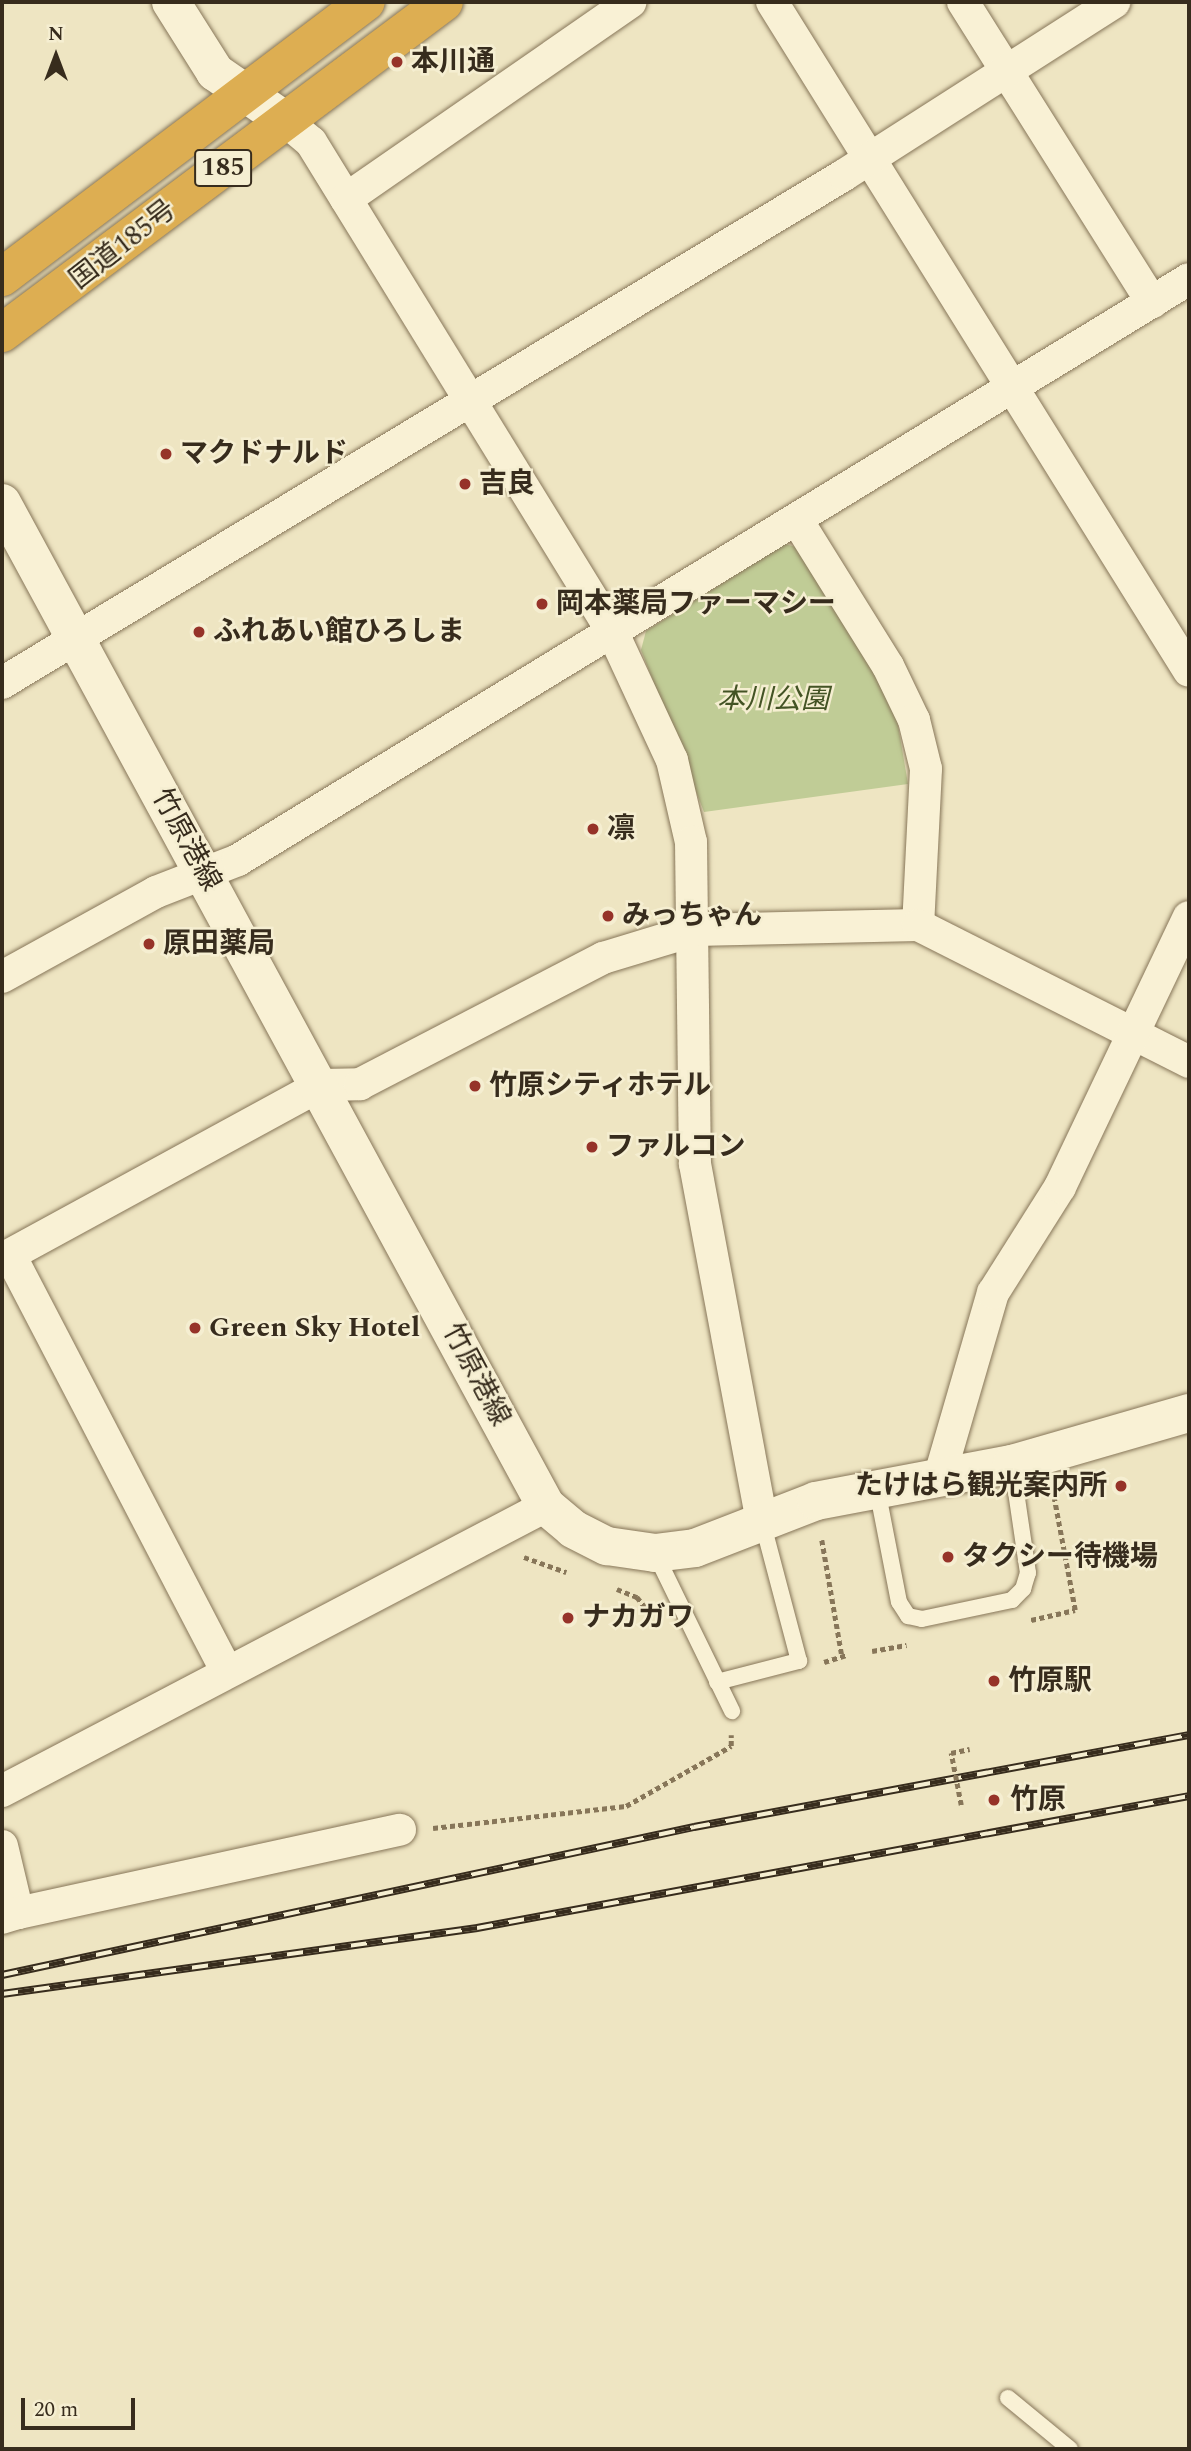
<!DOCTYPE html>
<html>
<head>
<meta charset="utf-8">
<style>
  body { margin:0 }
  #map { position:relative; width:1191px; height:2451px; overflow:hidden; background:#eee5c2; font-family:Spectral,"Noto Sans JP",serif }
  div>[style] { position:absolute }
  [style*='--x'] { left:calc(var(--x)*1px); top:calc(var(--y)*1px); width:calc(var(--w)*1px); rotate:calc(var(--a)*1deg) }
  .green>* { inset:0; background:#c0cc96 }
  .path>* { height:4.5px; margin-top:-2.25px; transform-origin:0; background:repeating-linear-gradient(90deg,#877659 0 5px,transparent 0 8.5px) }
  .roads { filter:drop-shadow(0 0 2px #877659) drop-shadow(0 0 2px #877659) }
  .lane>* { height:16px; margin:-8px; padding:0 8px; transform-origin:8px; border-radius:8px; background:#f9f1d5 }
  .street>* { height:32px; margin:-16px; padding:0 16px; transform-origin:16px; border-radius:16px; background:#f9f1d5 }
  .secondary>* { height:38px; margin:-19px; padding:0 19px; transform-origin:19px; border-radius:19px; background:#f9f1d5 }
  .highway>* { height:38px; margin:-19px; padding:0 19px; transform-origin:19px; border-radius:19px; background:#ddae52 }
  .rail>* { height:8px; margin-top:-4px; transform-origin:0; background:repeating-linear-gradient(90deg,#f5eed1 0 16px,#372c1d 0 32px); box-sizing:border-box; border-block:2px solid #372c1d }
  .path-bridge>* { height:4.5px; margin-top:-2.25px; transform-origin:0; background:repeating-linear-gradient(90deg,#877659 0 5px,transparent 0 8.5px) }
  .dots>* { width:19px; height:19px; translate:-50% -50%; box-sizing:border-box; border:4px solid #f5eed1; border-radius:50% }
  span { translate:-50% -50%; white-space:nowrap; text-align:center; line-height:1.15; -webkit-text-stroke:5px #f5eed1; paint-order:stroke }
  .shield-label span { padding:2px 5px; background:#f5eed1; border:2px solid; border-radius:5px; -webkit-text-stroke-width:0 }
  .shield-label { font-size:26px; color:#372c1d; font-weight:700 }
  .poi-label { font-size:28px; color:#372c1d; font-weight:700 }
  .left { translate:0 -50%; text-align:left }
  .right { translate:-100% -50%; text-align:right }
  .street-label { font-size:28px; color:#372c1d }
  .park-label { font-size:28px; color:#435324; font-style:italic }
  .frame { position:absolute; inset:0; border:4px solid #372c1d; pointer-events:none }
  .north { position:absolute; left:21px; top:21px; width:70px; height:70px; -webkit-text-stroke:5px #f5eed1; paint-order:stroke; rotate:0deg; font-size:19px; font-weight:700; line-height:28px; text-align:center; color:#372c1d }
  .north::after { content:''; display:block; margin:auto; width:24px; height:32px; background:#372c1d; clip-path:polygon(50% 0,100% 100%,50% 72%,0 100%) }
  .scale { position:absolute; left:21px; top:2398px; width:114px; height:32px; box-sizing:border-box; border:4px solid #372c1d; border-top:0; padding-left:9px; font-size:21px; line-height:24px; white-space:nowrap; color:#372c1d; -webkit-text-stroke:5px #f5eed1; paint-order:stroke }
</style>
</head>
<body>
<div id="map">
  <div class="green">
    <i style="clip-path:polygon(785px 544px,796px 547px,880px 680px,897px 719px,908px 784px,704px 812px,641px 650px,646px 631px)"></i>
  </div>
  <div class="path">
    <i style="--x:822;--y:1540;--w:118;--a:80.2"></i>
    <i style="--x:524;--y:1557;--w:45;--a:19.7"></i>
    <i style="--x:617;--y:1589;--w:22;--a:22"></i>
    <i style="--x:637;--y:1597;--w:22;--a:51"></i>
    <i style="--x:1031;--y:1620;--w:45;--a:-12.8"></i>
    <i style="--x:1075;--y:1610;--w:120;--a:-100.6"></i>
    <i style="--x:872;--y:1651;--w:35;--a:-10"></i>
    <i style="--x:824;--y:1662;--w:24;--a:-17"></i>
    <i style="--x:433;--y:1828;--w:194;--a:-6.5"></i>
    <i style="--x:626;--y:1806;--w:121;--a:-29.7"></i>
    <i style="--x:731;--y:1746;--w:11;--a:-90"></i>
  </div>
  <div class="roads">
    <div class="lane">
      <i style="--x:877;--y:1489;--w:115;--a:79"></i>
      <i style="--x:899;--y:1602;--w:17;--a:57"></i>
      <i style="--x:908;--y:1616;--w:14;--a:12"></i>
      <i style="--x:922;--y:1619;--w:92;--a:-11.9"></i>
      <i style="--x:1012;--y:1600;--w:16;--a:-45"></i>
      <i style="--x:1023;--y:1589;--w:17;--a:-73"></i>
      <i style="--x:1028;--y:1573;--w:110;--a:-98.4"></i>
      <i style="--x:655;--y:1553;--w:176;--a:64"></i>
      <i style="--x:717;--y:1682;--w:85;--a:-14.4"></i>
      <i style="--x:799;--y:1661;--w:145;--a:-104.8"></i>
      <i style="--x:1008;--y:2398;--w:80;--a:39.4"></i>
    </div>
    <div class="street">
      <i style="--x:772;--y:2;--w:788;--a:58.06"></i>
      <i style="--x:963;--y:2;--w:355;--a:57.8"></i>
      <i style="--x:287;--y:122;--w:31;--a:40"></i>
      <i style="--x:311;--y:142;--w:574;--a:58.39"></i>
      <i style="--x:612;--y:631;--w:142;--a:65.1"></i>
      <i style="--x:672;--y:760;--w:84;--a:77"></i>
      <i style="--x:691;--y:842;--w:322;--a:89.3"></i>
      <i style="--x:695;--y:1164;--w:359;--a:79.4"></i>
      <i style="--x:346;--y:199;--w:346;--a:-34.7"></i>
      <i style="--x:797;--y:520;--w:172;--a:58.1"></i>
      <i style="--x:888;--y:666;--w:60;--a:64.3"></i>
      <i style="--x:914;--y:720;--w:50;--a:76.2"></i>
      <i style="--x:926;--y:769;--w:156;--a:92.9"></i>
      <i style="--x:2;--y:683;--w:983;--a:-31.1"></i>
      <i style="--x:844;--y:175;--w:321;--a:-32.6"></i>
      <i style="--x:2;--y:977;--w:176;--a:-28.9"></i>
      <i style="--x:156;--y:892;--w:88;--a:-21.3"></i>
      <i style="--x:238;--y:860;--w:1114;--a:-31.42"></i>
      <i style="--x:10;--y:1255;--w:468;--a:62.5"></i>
      <i style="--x:2;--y:1259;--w:363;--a:-28.6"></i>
      <i style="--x:321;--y:1085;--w:39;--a:-1"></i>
      <i style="--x:360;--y:1084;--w:274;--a:-27.4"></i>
      <i style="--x:603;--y:958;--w:96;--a:-16.9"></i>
      <i style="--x:695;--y:930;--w:223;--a:-1.3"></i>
      <i style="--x:918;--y:925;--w:304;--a:26.8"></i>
      <i style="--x:940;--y:1475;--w:190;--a:-73.8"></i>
      <i style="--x:993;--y:1293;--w:125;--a:-57.7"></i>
      <i style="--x:1060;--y:1187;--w:299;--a:-64.5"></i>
      <i style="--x:2;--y:1791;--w:614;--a:-27.65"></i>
      <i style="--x:2;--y:1846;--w:69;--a:76.6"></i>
      <i style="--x:18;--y:1913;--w:17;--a:163"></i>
      <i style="--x:18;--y:1913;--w:391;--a:-12.3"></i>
    </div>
    <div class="secondary">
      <i style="--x:171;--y:2;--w:83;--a:57.8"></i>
      <i style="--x:215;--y:72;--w:88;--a:34.8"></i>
      <i style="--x:2;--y:503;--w:1141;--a:61.53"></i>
      <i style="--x:546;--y:1506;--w:35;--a:40"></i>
      <i style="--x:573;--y:1529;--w:38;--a:27"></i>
      <i style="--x:607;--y:1546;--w:49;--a:8.3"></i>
      <i style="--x:655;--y:1553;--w:40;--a:-7.1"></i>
      <i style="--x:695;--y:1548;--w:130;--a:-21.2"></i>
      <i style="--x:816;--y:1501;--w:199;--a:-10.7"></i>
      <i style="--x:1012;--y:1464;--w:184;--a:-16.1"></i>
    </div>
    <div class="highway">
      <i style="--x:2;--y:277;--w:456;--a:-37.1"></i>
      <i style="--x:2;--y:333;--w:552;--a:-36.83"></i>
    </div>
  </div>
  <div class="rail">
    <i style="--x:2;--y:1975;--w:708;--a:-12.07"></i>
    <i style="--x:694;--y:1827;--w:503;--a:-10.53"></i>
    <i style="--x:2;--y:1994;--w:480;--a:-7.9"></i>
    <i style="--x:477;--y:1928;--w:724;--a:-10.5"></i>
  </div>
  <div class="path-bridge">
    <i style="--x:961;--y:1805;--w:53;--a:-100.9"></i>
    <i style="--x:951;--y:1753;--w:19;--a:-12"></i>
  </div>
  <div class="dots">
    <i style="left:397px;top:62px;background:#963329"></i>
    <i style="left:166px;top:454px;background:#963329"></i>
    <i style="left:465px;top:484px;background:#963329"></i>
    <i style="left:542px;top:604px;background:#963329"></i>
    <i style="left:199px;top:632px;background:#963329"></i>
    <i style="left:593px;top:829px;background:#963329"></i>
    <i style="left:608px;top:916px;background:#963329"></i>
    <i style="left:149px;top:944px;background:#963329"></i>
    <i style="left:475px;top:1086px;background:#963329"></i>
    <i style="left:592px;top:1147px;background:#963329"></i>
    <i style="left:195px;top:1328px;background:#963329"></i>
    <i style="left:1121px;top:1486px;background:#963329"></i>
    <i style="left:948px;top:1557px;background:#963329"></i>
    <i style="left:568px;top:1618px;background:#963329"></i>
    <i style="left:994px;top:1681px;background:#963329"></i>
    <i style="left:994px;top:1800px;background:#963329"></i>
  </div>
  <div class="shield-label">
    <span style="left:223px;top:168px">185</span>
  </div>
  <div class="poi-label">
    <span class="left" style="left:411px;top:62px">本川通</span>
    <span class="left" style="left:180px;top:454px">マクドナルド</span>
    <span class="left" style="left:479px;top:484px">吉良</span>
    <span class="left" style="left:556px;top:604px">岡本薬局ファーマシー</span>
    <span class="left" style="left:213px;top:632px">ふれあい館ひろしま</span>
    <span class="left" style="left:607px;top:829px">凛</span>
    <span class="left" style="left:622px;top:916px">みっちゃん</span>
    <span class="left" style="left:163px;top:944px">原田薬局</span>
    <span class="left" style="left:489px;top:1086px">竹原シティホテル</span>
    <span class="left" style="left:606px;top:1147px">ファルコン</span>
    <span class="left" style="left:209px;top:1328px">Green Sky Hotel</span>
    <span class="right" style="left:1107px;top:1486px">たけはら観光案内所</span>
    <span class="left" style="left:962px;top:1557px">タクシー待機場</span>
    <span class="left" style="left:582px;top:1618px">ナカガワ</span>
    <span class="left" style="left:1008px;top:1681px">竹原駅</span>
    <span class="left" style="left:1010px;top:1800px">竹原</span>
  </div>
  <div class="street-label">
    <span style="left:123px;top:245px;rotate:-38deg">国道185号</span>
    <span style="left:186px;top:840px;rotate:61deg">竹原港線</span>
    <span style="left:476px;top:1375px;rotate:62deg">竹原港線</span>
  </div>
  <div class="park-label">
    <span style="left:773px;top:700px">本川公園</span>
  </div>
  <div class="frame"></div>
  <div class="north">N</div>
  <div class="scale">20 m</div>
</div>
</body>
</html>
